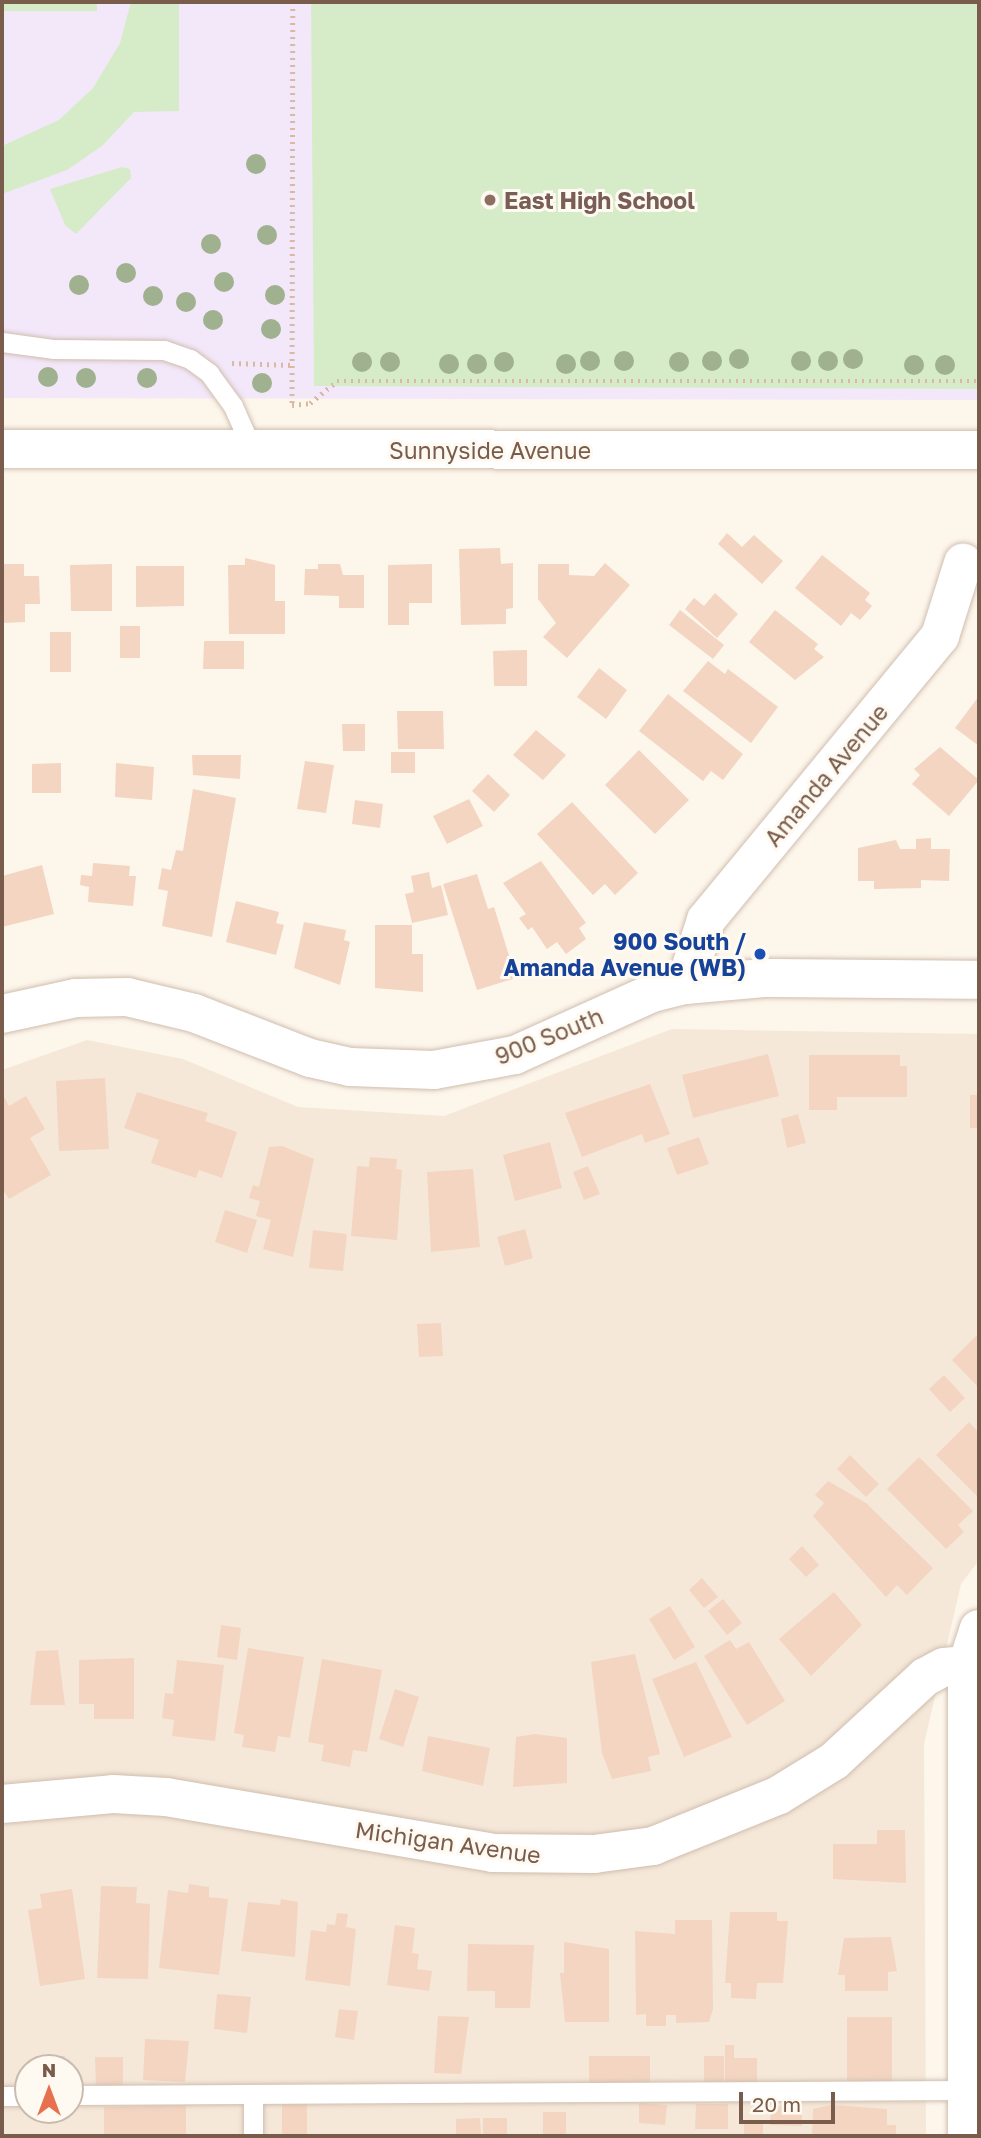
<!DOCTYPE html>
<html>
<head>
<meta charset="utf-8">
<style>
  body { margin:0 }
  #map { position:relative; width:981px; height:2138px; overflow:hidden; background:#fdf6eb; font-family:"Golos Text",sans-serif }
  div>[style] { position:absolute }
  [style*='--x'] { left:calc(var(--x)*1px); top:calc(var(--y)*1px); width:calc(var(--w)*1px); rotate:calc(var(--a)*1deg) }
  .residential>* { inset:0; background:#f5e8d9 }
  .education>* { inset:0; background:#f3e7fa }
  .green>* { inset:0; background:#d6ecc8 }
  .building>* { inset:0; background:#f3d5c2 }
  .path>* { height:4.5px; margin-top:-2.25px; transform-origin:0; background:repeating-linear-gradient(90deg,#d9b8a4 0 2px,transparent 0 7px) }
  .roads { filter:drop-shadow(0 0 2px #d0beaf) drop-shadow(0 0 2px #d0beaf) }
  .service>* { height:19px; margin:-9.5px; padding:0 9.5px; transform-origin:9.5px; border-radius:9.5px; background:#fff }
  .minor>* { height:38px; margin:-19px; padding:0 19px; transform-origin:19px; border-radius:19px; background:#fff }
  .tertiary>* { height:38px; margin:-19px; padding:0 19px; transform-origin:19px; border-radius:19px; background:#fff }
  .secondary>* { height:38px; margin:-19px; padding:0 19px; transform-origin:19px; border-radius:19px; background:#fff }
  .trees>* { width:20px; height:20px; margin:-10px; border-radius:50%; background:#9fb18e }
  .dots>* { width:19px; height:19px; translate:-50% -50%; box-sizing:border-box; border:4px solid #fffaf1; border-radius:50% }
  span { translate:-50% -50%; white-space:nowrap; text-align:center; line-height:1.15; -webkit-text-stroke:6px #fffaf1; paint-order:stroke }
  .education-label { font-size:23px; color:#785e54; font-weight:700 }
  .left { translate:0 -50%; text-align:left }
  .street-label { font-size:23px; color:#795c4c }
  .transit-label { font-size:23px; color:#164399; font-weight:700 }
  .right { translate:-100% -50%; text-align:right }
  .frame { position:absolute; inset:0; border:4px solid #795c4c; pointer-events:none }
  .north { position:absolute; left:14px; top:2054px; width:70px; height:70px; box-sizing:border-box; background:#fffaf1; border:2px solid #c9bbaf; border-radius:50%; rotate:0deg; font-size:19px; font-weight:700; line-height:28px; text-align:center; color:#795c4c }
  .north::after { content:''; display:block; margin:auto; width:24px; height:32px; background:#e7714f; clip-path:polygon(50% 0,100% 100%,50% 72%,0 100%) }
  .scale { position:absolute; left:739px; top:2092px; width:96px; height:32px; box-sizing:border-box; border:4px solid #795c4c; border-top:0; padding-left:9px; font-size:21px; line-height:24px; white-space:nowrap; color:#795c4c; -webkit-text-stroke:5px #fffaf1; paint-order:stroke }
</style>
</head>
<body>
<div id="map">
  <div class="residential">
    <i style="clip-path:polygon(evenodd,672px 1029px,979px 1034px,979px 1560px,961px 1584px,924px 1744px,926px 2136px,2px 2136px,2px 1070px,87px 1040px,183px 1059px,298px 1107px,444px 1116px,672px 1029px,28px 2068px,70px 2068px,70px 2110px,28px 2110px,28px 2068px)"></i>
  </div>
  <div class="education">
    <i style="clip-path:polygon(2px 2px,979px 2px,979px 400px,2px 398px)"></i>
  </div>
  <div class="green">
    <i style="clip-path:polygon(2px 2px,97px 2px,97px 11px,2px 11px)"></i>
    <i style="clip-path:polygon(131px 2px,179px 2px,179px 111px,134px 112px,102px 146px,67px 170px,2px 194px,2px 146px,59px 120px,93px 88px,120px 43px)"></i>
    <i style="clip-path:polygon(311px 2px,979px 2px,979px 389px,314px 386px)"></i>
    <i style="clip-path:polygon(122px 167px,130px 169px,131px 178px,76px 234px,65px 225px,50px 189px)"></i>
  </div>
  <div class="building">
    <i style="clip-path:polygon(727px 533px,742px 547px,754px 535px,783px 561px,762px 584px,718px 544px)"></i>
    <i style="clip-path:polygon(500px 548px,501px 564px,513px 563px,513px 608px,506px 609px,506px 624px,461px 625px,459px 549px)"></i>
    <i style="clip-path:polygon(822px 555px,870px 593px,865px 600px,872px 606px,860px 620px,851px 613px,841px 626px,795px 588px)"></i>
    <i style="clip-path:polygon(245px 558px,275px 565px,275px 601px,285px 601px,285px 634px,229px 634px,228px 565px,245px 565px)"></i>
    <i style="clip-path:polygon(605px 563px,630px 585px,567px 658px,543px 637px,556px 623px,538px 599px,538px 564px,569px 564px,569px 575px,594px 576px)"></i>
    <i style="clip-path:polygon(2px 564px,24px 564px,24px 576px,39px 576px,40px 604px,25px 604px,25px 622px,2px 623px)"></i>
    <i style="clip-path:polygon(112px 564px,112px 611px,71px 611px,70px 565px)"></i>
    <i style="clip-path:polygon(318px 564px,340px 564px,343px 575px,364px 575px,364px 608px,339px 608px,339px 596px,304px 595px,305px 569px,318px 569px)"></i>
    <i style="clip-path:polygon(432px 564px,432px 603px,409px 603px,409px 625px,388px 625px,388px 565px)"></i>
    <i style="clip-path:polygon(136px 566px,184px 566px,184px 606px,136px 607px)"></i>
    <i style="clip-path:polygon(715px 593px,738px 614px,717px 638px,685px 609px,694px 598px,704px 606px)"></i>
    <i style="clip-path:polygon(680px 610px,724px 645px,713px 659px,669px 625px)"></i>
    <i style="clip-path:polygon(775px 610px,818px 644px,814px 649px,824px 657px,795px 680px,749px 642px)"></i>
    <i style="clip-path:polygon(120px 626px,140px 626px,140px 658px,120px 658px)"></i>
    <i style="clip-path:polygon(50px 632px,71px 632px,71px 672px,50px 672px)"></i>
    <i style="clip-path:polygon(204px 641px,244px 641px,244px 669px,203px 669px)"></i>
    <i style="clip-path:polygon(527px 650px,527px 686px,494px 686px,493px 651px)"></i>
    <i style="clip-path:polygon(708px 661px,725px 674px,728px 669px,778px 707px,751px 743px,683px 691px)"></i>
    <i style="clip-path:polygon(599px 668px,627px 690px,606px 719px,577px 697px)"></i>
    <i style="clip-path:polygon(668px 694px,743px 754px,723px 780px,711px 771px,703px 781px,639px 731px)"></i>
    <i style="clip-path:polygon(979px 696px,979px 746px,955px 728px)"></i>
    <i style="clip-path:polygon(397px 711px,443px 711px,444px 749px,398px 749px)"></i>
    <i style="clip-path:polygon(342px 724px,365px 724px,365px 751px,343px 751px)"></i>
    <i style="clip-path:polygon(536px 730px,566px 755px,543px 780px,513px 755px)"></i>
    <i style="clip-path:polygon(940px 747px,979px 780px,949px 816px,912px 784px,920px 775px,914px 769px)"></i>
    <i style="clip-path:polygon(639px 750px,689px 800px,655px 834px,605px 785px)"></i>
    <i style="clip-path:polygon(391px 752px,415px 752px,415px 773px,391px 773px)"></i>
    <i style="clip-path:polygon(192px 755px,241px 755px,240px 779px,193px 775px)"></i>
    <i style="clip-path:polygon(305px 761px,334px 765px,326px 813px,297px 809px)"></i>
    <i style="clip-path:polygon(61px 763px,61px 793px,32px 793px,32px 764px)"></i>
    <i style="clip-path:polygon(116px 763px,154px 767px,152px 800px,115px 797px)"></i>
    <i style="clip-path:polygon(488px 774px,510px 795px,494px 812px,472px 791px)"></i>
    <i style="clip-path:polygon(193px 789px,236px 798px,212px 937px,162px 926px,168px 891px,158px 889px,162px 868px,171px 870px,176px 850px,183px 851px)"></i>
    <i style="clip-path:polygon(469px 799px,483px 826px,447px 844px,433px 816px)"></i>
    <i style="clip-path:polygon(355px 800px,383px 804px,380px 828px,352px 824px)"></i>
    <i style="clip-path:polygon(572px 802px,638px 873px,615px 895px,605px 884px,593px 895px,537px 834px)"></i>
    <i style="clip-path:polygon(931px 838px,931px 849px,950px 849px,949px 881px,921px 880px,921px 888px,874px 889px,874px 881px,858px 881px,858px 848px,896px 840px,900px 849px,916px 849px,916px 839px)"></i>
    <i style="clip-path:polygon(541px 861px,586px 923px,579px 928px,586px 939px,566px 954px,557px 942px,547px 949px,532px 927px,528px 930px,519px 918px,526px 914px,503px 883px)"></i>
    <i style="clip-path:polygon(93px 863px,130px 866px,129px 876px,136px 876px,133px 906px,88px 902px,89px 887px,80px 885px,81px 875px,92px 876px)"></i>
    <i style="clip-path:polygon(42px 865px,54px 914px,2px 927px,2px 876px)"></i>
    <i style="clip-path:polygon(429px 872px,432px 888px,441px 885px,448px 915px,412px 923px,405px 894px,414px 892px,411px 876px)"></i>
    <i style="clip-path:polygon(477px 874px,488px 909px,494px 907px,516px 978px,477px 990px,443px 884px)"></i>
    <i style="clip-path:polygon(236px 901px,279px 912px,276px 923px,284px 925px,276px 955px,226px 942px)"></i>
    <i style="clip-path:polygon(304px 922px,346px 930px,344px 940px,350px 942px,340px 985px,294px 968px)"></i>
    <i style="clip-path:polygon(375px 925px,412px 925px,412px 954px,423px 954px,423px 992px,375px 988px)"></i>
    <i style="clip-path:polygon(768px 1054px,779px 1096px,693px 1118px,682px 1075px)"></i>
    <i style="clip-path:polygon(809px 1055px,900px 1055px,900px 1066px,907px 1066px,907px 1097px,837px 1097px,837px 1110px,809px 1110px)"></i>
    <i style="clip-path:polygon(105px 1078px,109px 1149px,59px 1151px,56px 1081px)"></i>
    <i style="clip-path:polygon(650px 1084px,670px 1134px,645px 1143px,642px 1134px,582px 1157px,565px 1113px)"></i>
    <i style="clip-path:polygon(137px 1092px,208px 1113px,205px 1121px,237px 1132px,222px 1178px,199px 1170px,196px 1178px,151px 1163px,159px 1140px,124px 1128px)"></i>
    <i style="clip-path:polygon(2px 1093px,9px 1106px,26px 1096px,45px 1129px,30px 1138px,51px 1175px,9px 1199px,2px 1188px)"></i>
    <i style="clip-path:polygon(970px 1095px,979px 1095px,979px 1128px,970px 1128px)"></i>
    <i style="clip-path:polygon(798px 1114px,806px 1143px,787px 1148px,781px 1119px)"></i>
    <i style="clip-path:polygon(699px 1137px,709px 1164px,677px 1175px,667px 1148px)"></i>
    <i style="clip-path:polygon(550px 1142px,562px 1188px,515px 1201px,503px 1155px)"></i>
    <i style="clip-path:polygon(282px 1146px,314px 1159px,293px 1257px,263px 1249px,271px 1220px,256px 1216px,260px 1201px,249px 1198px,253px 1185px,259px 1187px,269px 1147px)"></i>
    <i style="clip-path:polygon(370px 1157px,397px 1159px,396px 1169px,402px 1170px,397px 1240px,351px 1236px,357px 1166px,369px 1167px)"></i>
    <i style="clip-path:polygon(588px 1166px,600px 1194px,584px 1200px,573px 1172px)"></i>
    <i style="clip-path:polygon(473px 1169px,480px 1247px,431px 1252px,427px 1172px)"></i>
    <i style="clip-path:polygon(225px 1210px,257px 1220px,247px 1253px,215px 1242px)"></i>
    <i style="clip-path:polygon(525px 1229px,533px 1258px,505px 1266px,497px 1237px)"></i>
    <i style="clip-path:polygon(313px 1230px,347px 1234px,343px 1271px,309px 1268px)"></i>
    <i style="clip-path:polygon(441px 1323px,443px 1356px,419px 1357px,417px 1324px)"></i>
    <i style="clip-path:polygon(979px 1333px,979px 1388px,952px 1360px)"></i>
    <i style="clip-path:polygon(944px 1375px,965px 1398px,950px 1412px,929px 1389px)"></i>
    <i style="clip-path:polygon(969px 1422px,979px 1433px,979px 1498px,936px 1455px)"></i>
    <i style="clip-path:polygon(850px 1455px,879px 1484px,866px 1497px,837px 1469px)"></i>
    <i style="clip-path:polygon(919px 1457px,973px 1511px,958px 1525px,964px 1532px,946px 1549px,887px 1489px)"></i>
    <i style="clip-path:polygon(828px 1481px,866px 1503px,933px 1568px,907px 1595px,897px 1585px,886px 1597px,813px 1516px,824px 1503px,815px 1495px)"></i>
    <i style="clip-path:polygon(802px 1546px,819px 1565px,806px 1577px,789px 1559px)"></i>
    <i style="clip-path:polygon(702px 1578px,718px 1597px,704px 1608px,689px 1590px)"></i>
    <i style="clip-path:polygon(834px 1592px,862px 1625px,811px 1676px,779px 1639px)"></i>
    <i style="clip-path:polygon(723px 1599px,742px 1623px,727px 1635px,708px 1611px)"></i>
    <i style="clip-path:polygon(670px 1606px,695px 1647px,674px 1660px,649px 1619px)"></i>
    <i style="clip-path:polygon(221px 1625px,241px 1628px,237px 1660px,217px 1657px)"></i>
    <i style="clip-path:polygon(730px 1640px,736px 1649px,749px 1642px,785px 1701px,747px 1725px,704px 1656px)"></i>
    <i style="clip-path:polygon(248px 1648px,304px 1657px,290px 1738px,278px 1736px,275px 1752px,242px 1747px,244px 1735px,234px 1733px)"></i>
    <i style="clip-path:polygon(58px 1650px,65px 1705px,30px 1705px,36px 1651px)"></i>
    <i style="clip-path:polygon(635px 1654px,660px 1754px,648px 1757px,651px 1771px,612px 1779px,602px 1753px,591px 1662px)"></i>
    <i style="clip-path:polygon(134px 1658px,134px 1719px,94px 1719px,94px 1704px,79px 1704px,79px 1660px)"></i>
    <i style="clip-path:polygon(322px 1659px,382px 1670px,367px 1752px,353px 1750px,350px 1767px,321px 1761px,324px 1745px,308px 1742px)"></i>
    <i style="clip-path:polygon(177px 1660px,224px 1665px,215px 1741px,172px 1736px,174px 1720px,162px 1718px,165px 1693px,173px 1694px)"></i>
    <i style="clip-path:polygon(696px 1662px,732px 1737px,684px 1757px,652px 1679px)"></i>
    <i style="clip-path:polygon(395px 1689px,419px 1697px,403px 1747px,379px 1739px)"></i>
    <i style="clip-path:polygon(535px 1734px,567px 1738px,567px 1783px,513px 1787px,516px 1737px)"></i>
    <i style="clip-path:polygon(428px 1736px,490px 1748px,483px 1786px,422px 1771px)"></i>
    <i style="clip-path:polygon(877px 1830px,905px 1830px,906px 1883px,833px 1879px,833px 1844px,877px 1844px)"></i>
    <i style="clip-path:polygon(189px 1884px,209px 1887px,209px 1897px,228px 1899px,219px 1975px,159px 1968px,168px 1890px,188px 1893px)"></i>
    <i style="clip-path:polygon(101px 1886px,137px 1887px,136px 1903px,150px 1904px,148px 1979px,97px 1978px)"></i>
    <i style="clip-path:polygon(72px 1889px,85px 1979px,40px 1986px,28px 1910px,42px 1908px,40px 1894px)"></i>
    <i style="clip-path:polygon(281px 1899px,298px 1902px,295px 1957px,241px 1951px,248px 1902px,280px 1905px)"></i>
    <i style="clip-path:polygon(730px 1912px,777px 1912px,777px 1921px,788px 1921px,783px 1983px,757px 1983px,756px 1999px,731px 1998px,731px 1983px,725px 1983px)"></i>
    <i style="clip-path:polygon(337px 1913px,348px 1914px,346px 1927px,356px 1929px,350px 1986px,305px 1980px,311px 1930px,326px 1932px,327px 1924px,335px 1925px)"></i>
    <i style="clip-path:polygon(675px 1920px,712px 1920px,713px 2009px,709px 2022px,676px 2023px,676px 2015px,666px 2015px,666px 2026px,646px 2026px,646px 2014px,636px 2015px,635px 1931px,675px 1934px)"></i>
    <i style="clip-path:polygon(395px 1925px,415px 1928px,412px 1953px,419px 1954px,417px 1969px,432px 1971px,429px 1991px,387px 1985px)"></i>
    <i style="clip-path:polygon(891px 1937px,897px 1971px,888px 1972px,888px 1991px,845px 1991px,845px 1975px,838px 1975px,844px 1938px)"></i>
    <i style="clip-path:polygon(564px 1942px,609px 1949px,609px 2022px,565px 2022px,560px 1973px,564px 1973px)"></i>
    <i style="clip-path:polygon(468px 1944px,534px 1945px,530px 2008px,495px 2008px,495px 1991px,467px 1991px)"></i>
    <i style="clip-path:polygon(217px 1994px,251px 1997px,247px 2033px,214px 2029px)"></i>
    <i style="clip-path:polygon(339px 2009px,358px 2011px,354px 2040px,335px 2037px)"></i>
    <i style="clip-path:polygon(438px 2016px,469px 2017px,461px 2074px,434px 2073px)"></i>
    <i style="clip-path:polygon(847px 2017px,892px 2017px,892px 2088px,847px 2088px)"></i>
    <i style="clip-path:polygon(145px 2039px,189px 2041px,185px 2082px,143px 2080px)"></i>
    <i style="clip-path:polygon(725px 2045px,734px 2045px,734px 2058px,757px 2058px,757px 2088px,725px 2088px)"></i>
    <i style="clip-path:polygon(36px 2056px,65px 2056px,65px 2068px,36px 2068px)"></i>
    <i style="clip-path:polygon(589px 2056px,650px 2056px,650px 2087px,589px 2087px)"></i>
    <i style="clip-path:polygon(704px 2056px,724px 2056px,724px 2086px,704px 2085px)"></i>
    <i style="clip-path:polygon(95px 2057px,123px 2057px,123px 2087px,96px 2088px)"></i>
    <i style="clip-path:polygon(639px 2103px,667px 2105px,665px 2125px,639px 2123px)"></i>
    <i style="clip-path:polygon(282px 2104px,307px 2104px,307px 2136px,282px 2136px)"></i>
    <i style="clip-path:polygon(696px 2104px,728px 2104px,728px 2129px,695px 2129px)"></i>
    <i style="clip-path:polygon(186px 2105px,186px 2136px,104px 2136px,104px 2107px)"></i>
    <i style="clip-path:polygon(831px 2105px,887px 2109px,887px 2125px,896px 2125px,896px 2136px,812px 2136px,813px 2109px)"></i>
    <i style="clip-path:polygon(771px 2106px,802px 2106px,802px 2126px,770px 2125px)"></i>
    <i style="clip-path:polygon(543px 2112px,566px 2112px,566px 2136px,543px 2136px)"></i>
    <i style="clip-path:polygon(480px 2118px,481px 2136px,456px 2136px,456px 2119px)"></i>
    <i style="clip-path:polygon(483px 2118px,507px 2118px,507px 2136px,483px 2136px)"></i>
    <i style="clip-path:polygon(744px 2123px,763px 2123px,763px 2136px,744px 2136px)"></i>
  </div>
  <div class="path">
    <i style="--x:293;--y:2;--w:403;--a:90.1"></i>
    <i style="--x:292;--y:405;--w:18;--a:-6"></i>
    <i style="--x:310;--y:403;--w:35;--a:-39"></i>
    <i style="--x:337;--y:381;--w:642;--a:0"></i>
    <i style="--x:232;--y:363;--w:60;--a:1.9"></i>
  </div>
  <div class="roads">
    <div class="service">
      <i style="--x:2;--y:342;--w:51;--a:7.8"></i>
      <i style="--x:53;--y:349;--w:111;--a:0.5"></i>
      <i style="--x:164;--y:350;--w:28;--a:19"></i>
      <i style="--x:190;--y:359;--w:24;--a:36"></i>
      <i style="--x:209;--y:373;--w:41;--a:54"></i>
      <i style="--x:233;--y:406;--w:47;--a:66.2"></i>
      <i style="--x:70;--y:2095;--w:897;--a:-0.32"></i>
      <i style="--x:2;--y:2096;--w:26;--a:0"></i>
      <i style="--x:253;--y:2136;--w:42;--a:-90"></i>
    </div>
    <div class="minor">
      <i style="--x:685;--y:985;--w:68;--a:-72.1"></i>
      <i style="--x:706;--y:920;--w:368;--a:-50.5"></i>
      <i style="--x:940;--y:636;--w:77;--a:-72.5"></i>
      <i style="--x:2;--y:1804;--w:111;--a:-5.1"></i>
      <i style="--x:113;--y:1794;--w:53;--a:3.2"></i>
      <i style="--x:166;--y:1797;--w:331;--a:9.7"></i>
      <i style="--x:492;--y:1853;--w:102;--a:0.6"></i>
      <i style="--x:594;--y:1854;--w:60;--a:-7.7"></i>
      <i style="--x:653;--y:1846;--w:136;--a:-22"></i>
      <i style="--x:779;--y:1795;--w:65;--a:-31.7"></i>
      <i style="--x:834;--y:1761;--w:124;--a:-42.7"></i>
      <i style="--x:925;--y:1677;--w:21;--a:-28"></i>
      <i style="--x:944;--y:1667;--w:23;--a:-5"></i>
    </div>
    <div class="tertiary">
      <i style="--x:2;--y:1014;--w:76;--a:-12.2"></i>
      <i style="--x:76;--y:998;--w:51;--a:-1.1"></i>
      <i style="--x:127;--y:997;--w:69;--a:13.4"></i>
      <i style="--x:194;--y:1013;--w:124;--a:21.2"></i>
      <i style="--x:310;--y:1058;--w:41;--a:12.7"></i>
      <i style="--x:350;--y:1067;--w:84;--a:2"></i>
      <i style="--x:434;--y:1070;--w:82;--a:-10.5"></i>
      <i style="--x:515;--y:1055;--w:150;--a:-24.3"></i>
      <i style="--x:652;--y:993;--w:34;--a:-14"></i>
      <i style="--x:685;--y:985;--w:79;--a:-5.1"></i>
      <i style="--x:764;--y:978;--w:215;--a:0.5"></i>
      <i style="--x:967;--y:2136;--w:471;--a:-90"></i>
      <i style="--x:967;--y:1665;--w:38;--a:-72"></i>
    </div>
    <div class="secondary">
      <i style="--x:2;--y:449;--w:977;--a:0.06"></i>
    </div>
  </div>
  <div class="trees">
    <i style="left:256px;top:164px"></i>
    <i style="left:267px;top:235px"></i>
    <i style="left:211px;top:244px"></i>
    <i style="left:126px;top:273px"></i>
    <i style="left:224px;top:282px"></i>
    <i style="left:79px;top:285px"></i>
    <i style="left:275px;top:295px"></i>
    <i style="left:153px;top:296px"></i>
    <i style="left:186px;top:302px"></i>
    <i style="left:213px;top:320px"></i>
    <i style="left:271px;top:329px"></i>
    <i style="left:739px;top:359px"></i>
    <i style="left:853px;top:359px"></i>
    <i style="left:590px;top:361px"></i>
    <i style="left:624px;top:361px"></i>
    <i style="left:712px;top:361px"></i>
    <i style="left:801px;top:361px"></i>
    <i style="left:828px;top:361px"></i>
    <i style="left:362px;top:362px"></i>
    <i style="left:390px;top:362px"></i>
    <i style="left:504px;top:362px"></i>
    <i style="left:679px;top:362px"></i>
    <i style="left:449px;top:364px"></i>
    <i style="left:477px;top:364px"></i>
    <i style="left:566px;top:364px"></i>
    <i style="left:914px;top:365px"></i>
    <i style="left:945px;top:365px"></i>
    <i style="left:48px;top:377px"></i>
    <i style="left:86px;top:378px"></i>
    <i style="left:147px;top:378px"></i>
    <i style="left:262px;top:383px"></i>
  </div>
  <div class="dots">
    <i style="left:490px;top:200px;background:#8d6e63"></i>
    <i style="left:760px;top:954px;background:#1a4fb4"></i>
  </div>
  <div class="education-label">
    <span class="left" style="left:504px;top:200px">East High School</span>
  </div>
  <div class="street-label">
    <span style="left:490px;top:450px">Sunnyside Avenue</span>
    <span style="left:826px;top:775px;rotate:-50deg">Amanda Avenue</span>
    <span style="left:549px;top:1036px;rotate:-22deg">900 South</span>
    <span style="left:448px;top:1842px;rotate:8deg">Michigan Avenue</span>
  </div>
  <div class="transit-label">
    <span class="right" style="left:746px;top:954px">900 South /<br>Amanda Avenue (WB)</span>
  </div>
  <div class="frame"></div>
  <div class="north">N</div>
  <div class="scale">20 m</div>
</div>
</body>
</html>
